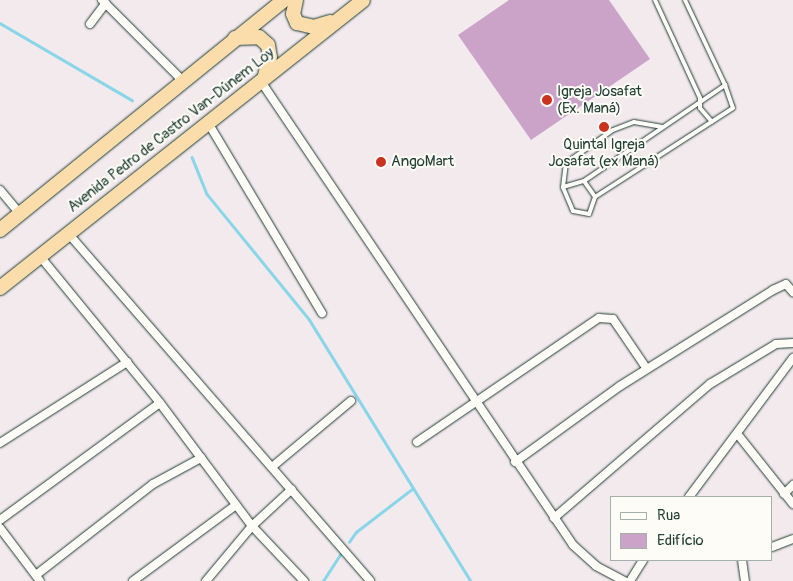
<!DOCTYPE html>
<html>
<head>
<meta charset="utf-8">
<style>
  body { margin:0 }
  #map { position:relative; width:793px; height:581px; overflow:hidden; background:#f3eaee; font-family:Pangolin,sans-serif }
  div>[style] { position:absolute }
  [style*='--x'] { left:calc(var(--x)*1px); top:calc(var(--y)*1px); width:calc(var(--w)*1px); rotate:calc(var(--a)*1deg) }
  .stream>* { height:2.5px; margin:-1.25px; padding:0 1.25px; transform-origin:1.25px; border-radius:1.25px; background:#89d6e8 }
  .building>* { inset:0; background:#cba3c9 }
  .roads { filter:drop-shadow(0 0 1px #1f3d34) drop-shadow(0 0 1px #1f3d34) }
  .lane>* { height:4px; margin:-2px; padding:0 2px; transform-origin:2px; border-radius:2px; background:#fdfcf7 }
  .street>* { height:8px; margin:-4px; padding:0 4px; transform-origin:4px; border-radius:4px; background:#fdfcf7 }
  .highway>* { height:14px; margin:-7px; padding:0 7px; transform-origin:7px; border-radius:7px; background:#faddab }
  .dots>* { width:14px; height:14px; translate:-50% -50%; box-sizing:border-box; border:2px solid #fdfcf7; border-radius:50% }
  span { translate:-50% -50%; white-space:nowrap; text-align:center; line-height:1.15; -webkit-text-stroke:4px #fdfcf7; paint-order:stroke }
  .poi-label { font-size:15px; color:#1f3d34 }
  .left { translate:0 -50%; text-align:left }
  .street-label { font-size:15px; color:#1f3d34 }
  .legend { position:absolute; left:610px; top:496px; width:162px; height:65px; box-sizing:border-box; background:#fdfcf7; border:1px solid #a4b0a9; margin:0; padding:6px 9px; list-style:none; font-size:15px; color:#1f3d34 }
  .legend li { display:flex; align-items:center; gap:10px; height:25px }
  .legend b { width:25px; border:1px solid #a4b0a9 }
</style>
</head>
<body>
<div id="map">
  <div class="stream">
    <i style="--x:0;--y:23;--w:153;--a:30.3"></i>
    <i style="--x:192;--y:157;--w:40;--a:68"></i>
    <i style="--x:207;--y:194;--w:161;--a:50.8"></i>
    <i style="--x:309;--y:319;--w:308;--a:58.3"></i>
    <i style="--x:349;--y:542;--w:12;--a:-55"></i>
    <i style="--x:356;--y:532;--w:71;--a:-37.5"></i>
    <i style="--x:323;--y:581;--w:33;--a:-57"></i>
  </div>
  <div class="building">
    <i style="clip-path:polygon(509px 0,609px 0,650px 59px,531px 140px,458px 35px)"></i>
  </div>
  <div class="roads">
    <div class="lane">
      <i style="--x:655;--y:0;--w:108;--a:65.3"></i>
      <i style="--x:700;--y:98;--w:10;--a:90"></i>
      <i style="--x:700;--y:108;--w:18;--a:49"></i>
      <i style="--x:685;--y:0;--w:94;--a:64.8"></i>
      <i style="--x:725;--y:85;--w:24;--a:71"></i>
      <i style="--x:733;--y:108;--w:164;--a:147.2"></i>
      <i style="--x:595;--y:197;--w:18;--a:109"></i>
      <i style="--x:589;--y:214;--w:16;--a:-169"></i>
      <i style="--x:573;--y:211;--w:26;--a:-113"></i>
      <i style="--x:563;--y:187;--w:22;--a:-16"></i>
      <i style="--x:584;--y:181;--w:171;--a:-34.2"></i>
      <i style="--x:584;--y:181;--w:19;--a:55"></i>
      <i style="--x:563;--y:187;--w:24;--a:-83"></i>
      <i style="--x:566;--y:163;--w:57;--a:-35.1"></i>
      <i style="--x:613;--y:130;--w:22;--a:-21"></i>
      <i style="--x:634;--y:122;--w:29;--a:10"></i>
    </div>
    <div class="street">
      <i style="--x:102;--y:0;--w:115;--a:45"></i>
      <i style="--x:90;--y:24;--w:26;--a:-53"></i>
      <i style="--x:260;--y:80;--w:561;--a:56.05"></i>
      <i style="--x:573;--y:545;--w:31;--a:42"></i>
      <i style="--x:596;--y:566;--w:32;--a:28"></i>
      <i style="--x:207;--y:121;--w:224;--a:59.1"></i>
      <i style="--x:0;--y:190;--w:31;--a:50"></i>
      <i style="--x:67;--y:232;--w:462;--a:49"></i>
      <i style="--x:39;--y:255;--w:191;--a:50.7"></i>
      <i style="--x:160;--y:403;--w:154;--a:53.2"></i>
      <i style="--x:252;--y:526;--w:76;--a:46.6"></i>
      <i style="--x:739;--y:436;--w:87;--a:51.5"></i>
      <i style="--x:417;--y:442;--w:220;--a:-34.3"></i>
      <i style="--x:599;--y:318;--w:14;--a:4"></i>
      <i style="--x:613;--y:319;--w:60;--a:55.8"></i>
      <i style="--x:0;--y:443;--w:151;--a:-32.5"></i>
      <i style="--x:515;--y:462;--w:130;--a:-35.9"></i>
      <i style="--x:620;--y:386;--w:181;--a:-32.1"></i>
      <i style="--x:773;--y:290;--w:14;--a:-25"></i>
      <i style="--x:786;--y:284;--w:11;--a:49"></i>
      <i style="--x:272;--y:467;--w:103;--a:-39.9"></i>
      <i style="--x:784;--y:494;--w:13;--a:-45"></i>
      <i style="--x:689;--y:497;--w:174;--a:-53.2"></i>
      <i style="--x:554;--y:518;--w:206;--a:-40.7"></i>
      <i style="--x:710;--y:384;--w:77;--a:-31.2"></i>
      <i style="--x:776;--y:344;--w:17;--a:-3"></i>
      <i style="--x:0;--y:520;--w:198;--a:-36.2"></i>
      <i style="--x:0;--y:528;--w:66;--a:53"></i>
      <i style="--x:772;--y:547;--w:22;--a:-21"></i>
      <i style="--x:742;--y:560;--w:21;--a:82"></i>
      <i style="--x:36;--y:575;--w:148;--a:-37.9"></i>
      <i style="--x:153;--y:484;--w:55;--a:-28.4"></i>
      <i style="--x:133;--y:581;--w:128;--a:-36.4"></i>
      <i style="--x:206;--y:581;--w:72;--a:-50.1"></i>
      <i style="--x:252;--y:526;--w:54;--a:-42.8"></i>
      <i style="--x:630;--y:581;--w:25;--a:-58"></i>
    </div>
    <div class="highway">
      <i style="--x:296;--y:0;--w:14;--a:102"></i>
      <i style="--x:293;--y:14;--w:10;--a:66"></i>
      <i style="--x:297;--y:23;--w:17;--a:13"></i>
      <i style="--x:314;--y:27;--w:17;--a:-17"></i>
      <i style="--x:235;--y:38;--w:24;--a:-2"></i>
      <i style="--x:259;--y:37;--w:12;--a:42"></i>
      <i style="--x:268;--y:45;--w:12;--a:81"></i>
      <i style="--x:270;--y:57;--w:20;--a:105"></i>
      <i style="--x:0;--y:230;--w:365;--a:-39"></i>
      <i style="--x:0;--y:288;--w:463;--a:-38.4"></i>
    </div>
  </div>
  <div class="dots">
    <i style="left:547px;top:100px;background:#c8321e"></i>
    <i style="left:604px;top:127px;background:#c8321e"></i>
    <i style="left:381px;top:162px;background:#c8321e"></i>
  </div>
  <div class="poi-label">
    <span class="left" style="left:557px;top:100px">Igreja Josafat<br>(Ex. Maná)</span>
    <span style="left:604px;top:153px">Quintal Igreja<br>Josafat (ex Maná)</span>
    <span class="left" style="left:391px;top:162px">AngoMart</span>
  </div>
  <div class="street-label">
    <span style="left:171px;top:130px;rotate:-38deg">Avenida Pedro de Castro Van-Dúnem Loy</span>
  </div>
  <ul class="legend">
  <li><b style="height:6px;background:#fdfcf7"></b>Rua</li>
  <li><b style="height:14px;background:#cba3c9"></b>Edifício</li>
  </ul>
</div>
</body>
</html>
